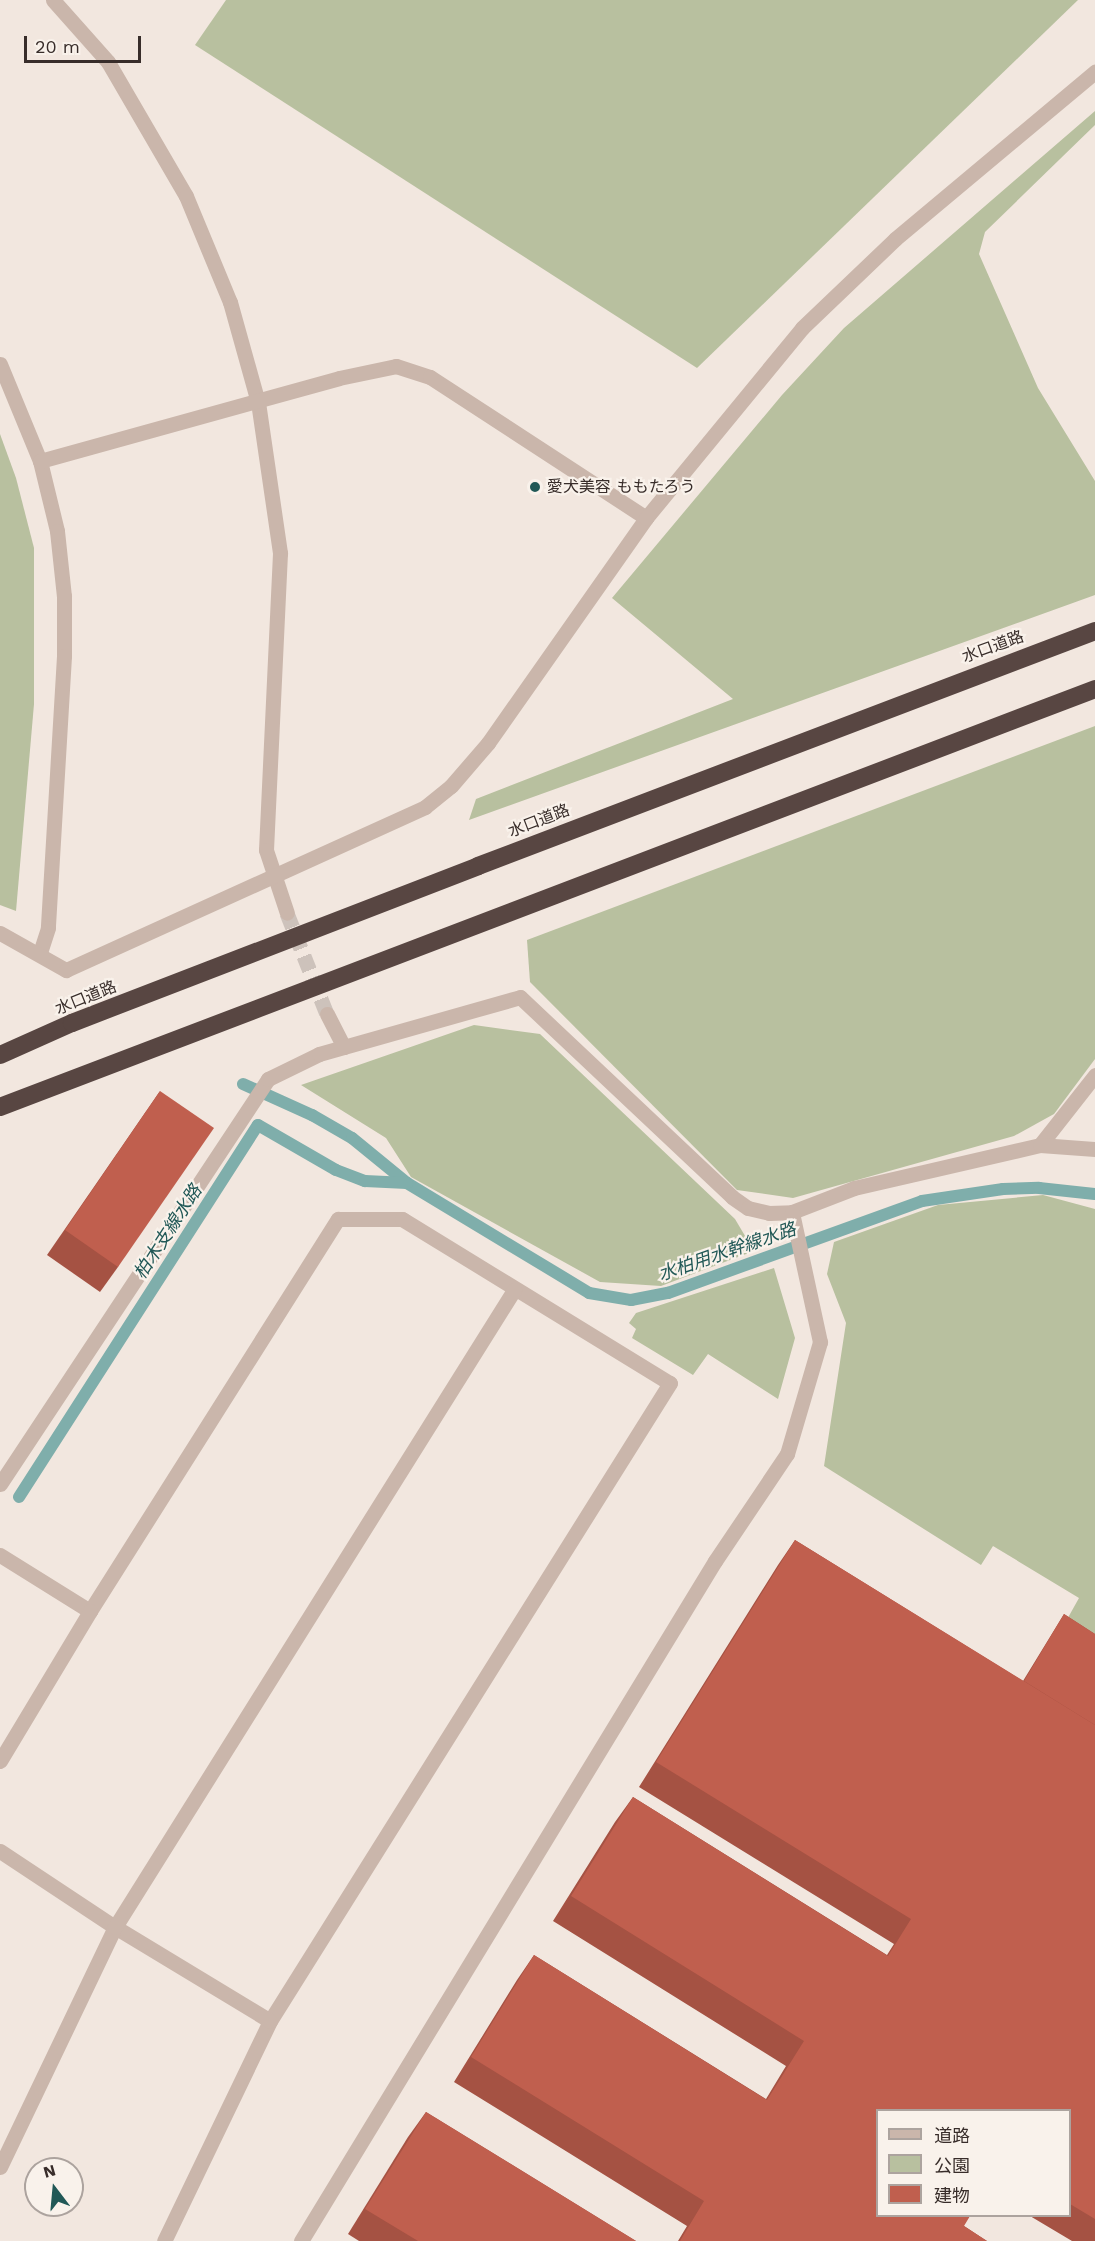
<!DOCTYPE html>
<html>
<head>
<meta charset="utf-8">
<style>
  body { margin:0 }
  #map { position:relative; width:1095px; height:2241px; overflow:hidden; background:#f2e7df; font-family:"Work Sans","Noto Sans JP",sans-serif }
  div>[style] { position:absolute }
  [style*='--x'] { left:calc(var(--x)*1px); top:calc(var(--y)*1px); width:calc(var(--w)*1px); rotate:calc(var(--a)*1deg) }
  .green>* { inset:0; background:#b8c09f }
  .stream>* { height:12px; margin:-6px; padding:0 6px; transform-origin:6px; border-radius:6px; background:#7faeab }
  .minor-tunnel>* { height:15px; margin-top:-7.5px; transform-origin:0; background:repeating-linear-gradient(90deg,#cdc2bb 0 15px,transparent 0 23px) }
  .minor>* { height:15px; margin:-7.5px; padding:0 7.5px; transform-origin:7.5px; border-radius:7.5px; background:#cab6ab }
  .highway>* { height:18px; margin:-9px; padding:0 9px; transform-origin:9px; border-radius:9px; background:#584642 }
  .wall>* { inset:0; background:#a55243 }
  .building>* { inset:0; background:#c05f4e }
  .dots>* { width:16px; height:16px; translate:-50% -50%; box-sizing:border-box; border:3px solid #f9f2eb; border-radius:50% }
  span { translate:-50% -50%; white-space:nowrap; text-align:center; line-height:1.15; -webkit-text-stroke:4.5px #f9f2eb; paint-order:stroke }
  .poi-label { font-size:16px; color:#382d2a }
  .left { translate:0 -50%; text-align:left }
  .street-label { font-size:16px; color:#382d2a }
  .water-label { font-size:18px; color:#215856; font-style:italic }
  .legend { position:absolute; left:876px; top:2109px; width:195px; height:108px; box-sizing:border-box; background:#f9f2eb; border:2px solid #aca39e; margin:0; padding:8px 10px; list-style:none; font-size:18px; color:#382d2a }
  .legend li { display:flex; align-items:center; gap:12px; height:30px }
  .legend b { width:30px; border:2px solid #aca39e }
  .north { position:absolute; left:24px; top:2157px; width:60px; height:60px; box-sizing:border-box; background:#f9f2eb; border:2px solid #aca39e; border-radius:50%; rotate:344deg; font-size:16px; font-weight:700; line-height:24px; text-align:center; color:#382d2a }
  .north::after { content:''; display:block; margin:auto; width:21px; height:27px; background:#215856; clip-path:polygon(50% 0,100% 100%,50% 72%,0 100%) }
  .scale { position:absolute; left:24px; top:36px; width:117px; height:27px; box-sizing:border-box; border:3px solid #382d2a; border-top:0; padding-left:8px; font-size:18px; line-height:21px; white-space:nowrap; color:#382d2a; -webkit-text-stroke:4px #f9f2eb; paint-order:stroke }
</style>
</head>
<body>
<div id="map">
  <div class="green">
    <i style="clip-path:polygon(226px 0,1078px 0,697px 368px,195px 45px)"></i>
    <i style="clip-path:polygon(1095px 111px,1095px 125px,985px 232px,979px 254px,1038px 388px,1095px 481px,1095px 595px,469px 820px,476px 799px,733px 699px,612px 598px,782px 395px,844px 328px)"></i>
    <i style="clip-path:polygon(0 434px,16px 478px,34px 548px,34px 704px,16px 911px,0 905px)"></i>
    <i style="clip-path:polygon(1095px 726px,1095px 1059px,1054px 1114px,1014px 1136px,793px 1198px,737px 1190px,530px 982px,527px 940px)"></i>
    <i style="clip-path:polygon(474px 1025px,540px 1034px,735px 1219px,754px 1251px,661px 1286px,600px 1282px,411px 1177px,386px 1138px,301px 1085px)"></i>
    <i style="clip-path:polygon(1043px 1195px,1095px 1209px,1095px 1642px,1065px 1623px,1079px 1598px,993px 1546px,981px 1565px,824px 1466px,846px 1323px,827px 1274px,834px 1242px,938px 1205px)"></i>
    <i style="clip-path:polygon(774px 1268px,795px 1338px,778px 1399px,708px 1354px,693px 1375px,632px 1338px,636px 1329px,629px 1323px,636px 1313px)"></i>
  </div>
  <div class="stream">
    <i style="--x:243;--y:1084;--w:76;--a:24.2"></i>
    <i style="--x:312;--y:1115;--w:46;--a:29.9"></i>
    <i style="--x:352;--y:1138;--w:71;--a:39.3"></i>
    <i style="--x:407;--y:1183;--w:213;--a:31.1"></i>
    <i style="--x:589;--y:1293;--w:43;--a:9.5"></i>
    <i style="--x:631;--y:1300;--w:38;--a:-11"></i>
    <i style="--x:668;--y:1293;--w:270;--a:-19.9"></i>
    <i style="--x:922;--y:1201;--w:82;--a:-8.4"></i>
    <i style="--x:1003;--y:1189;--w:36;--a:-2"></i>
    <i style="--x:1039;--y:1188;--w:56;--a:6.1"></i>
    <i style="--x:19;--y:1497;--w:442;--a:-57.3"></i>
    <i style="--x:258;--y:1125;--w:90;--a:30"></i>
    <i style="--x:336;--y:1170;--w:31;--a:21"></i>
    <i style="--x:365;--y:1181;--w:42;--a:2.7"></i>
  </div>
  <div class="minor-tunnel">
    <i style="--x:287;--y:913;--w:109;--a:68.4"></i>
  </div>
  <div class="minor">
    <i style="--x:53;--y:0;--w:83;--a:48.4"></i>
    <i style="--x:108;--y:62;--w:155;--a:59.8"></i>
    <i style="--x:186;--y:196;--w:115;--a:67.5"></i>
    <i style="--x:230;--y:302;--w:104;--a:74.4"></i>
    <i style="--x:258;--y:402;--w:153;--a:81.7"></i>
    <i style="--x:280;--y:553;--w:297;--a:92.7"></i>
    <i style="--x:266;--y:850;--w:66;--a:71.6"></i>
    <i style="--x:0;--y:364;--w:105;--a:67.6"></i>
    <i style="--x:40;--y:461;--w:72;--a:76.3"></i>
    <i style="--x:57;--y:531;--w:65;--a:83.9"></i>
    <i style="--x:64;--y:596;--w:60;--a:90"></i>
    <i style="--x:64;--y:656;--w:272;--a:93.4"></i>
    <i style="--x:48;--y:928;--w:26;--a:108"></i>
    <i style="--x:40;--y:461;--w:310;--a:-15.5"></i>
    <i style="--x:339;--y:378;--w:58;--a:-11.9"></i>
    <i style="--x:396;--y:366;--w:36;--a:18"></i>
    <i style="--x:430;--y:377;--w:258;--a:33.1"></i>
    <i style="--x:0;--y:933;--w:76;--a:29.3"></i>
    <i style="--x:66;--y:970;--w:394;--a:-24.4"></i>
    <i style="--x:425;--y:807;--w:33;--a:-39"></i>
    <i style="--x:451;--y:786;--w:57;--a:-49.3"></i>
    <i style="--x:488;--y:743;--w:275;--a:-54.9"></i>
    <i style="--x:646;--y:518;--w:246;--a:-50.6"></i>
    <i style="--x:802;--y:328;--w:129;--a:-43.7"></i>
    <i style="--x:895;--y:239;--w:261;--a:-39.9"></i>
    <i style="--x:327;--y:1014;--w:37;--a:63"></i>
    <i style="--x:1040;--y:1145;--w:89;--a:-51.8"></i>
    <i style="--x:0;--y:1484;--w:486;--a:-56.5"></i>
    <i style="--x:268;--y:1079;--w:57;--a:-26.1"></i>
    <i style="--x:319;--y:1054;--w:209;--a:-15.8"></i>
    <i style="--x:520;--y:997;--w:291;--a:43.3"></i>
    <i style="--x:732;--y:1197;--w:19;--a:35"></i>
    <i style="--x:748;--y:1208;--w:22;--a:13"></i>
    <i style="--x:769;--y:1213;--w:23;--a:-2"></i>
    <i style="--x:792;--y:1212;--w:66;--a:-21.2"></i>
    <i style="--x:854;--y:1188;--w:191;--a:-13"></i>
    <i style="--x:1040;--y:1145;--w:55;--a:4.2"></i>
    <i style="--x:0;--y:1555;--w:106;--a:31.9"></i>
    <i style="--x:90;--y:1611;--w:464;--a:-57.7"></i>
    <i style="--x:338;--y:1219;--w:64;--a:0"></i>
    <i style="--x:402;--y:1219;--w:314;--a:31.5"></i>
    <i style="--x:670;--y:1383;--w:753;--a:122.09"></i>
    <i style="--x:270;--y:2021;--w:244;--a:115.7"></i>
    <i style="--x:0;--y:1761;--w:175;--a:-59"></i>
    <i style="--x:0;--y:1851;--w:138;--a:33.5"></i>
    <i style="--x:115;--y:1927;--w:181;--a:31.2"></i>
    <i style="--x:0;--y:2167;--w:266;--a:-64.4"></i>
    <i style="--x:115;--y:1927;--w:752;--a:-57.94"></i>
    <i style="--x:301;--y:2241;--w:796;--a:-58.67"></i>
    <i style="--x:715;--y:1561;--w:129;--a:-56.1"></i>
    <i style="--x:787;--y:1454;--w:117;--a:-73.6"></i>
    <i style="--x:820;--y:1342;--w:133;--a:-102.2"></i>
  </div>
  <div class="highway">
    <i style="--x:0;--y:1055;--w:79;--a:-24"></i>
    <i style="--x:72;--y:1023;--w:435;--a:-21.1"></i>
    <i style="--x:478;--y:866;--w:660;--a:-20.85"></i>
    <i style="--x:0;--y:1107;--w:1172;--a:-20.89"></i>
  </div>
  <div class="wall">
    <i style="clip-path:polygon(160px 1091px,118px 1267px,100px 1292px,47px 1255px)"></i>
    <i style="clip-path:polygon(795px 1540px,1023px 1681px,1064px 1614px,1095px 1634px,1095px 2241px,1072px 2241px,1030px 2216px,1070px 2216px,1070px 2110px,878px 2110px,964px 2226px,987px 2241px,678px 2241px,687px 2226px,454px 2082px,517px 1980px,534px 1955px,766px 2099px,786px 2066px,553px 1921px,615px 1822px,633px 1797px,887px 1955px,894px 1944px,639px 1787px,778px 1565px)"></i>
    <i style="clip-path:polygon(426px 2112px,636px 2241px,359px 2241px,348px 2234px,408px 2137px)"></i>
  </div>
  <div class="building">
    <i style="clip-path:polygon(160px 1091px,214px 1128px,118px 1267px,65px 1230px)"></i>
    <i style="clip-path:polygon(795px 1540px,1095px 1725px,1095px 2219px,1070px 2204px,1070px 2110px,878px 2110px,878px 2216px,970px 2216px,964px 2226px,987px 2241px,680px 2241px,704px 2201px,471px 2057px,534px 1955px,767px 2100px,804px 2041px,571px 1896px,633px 1797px,888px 1956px,911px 1919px,656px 1762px)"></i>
    <i style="clip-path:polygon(1064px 1614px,1095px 1634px,1095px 1725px,1024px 1681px)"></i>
    <i style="clip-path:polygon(426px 2112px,636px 2241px,418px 2241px,365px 2209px)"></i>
  </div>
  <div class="dots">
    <i style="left:535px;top:487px;background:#215856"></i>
  </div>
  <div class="poi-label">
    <span class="left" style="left:547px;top:487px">愛犬美容 ももたろう</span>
  </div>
  <div class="street-label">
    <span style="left:993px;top:647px;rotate:-20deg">水口道路</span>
    <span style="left:539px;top:821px;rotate:-21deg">水口道路</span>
    <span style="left:86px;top:998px;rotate:-22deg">水口道路</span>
  </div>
  <div class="water-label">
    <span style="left:168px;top:1232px;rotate:-57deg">柏木支線水路</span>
    <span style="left:727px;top:1252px;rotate:-19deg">水柏用水幹線水路</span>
  </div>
  <ul class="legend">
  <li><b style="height:8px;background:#cab6ab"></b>道路</li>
  <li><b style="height:16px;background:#b8c09f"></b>公園</li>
  <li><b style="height:16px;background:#c05f4e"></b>建物</li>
  </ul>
  <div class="north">N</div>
  <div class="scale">20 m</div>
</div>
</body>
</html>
